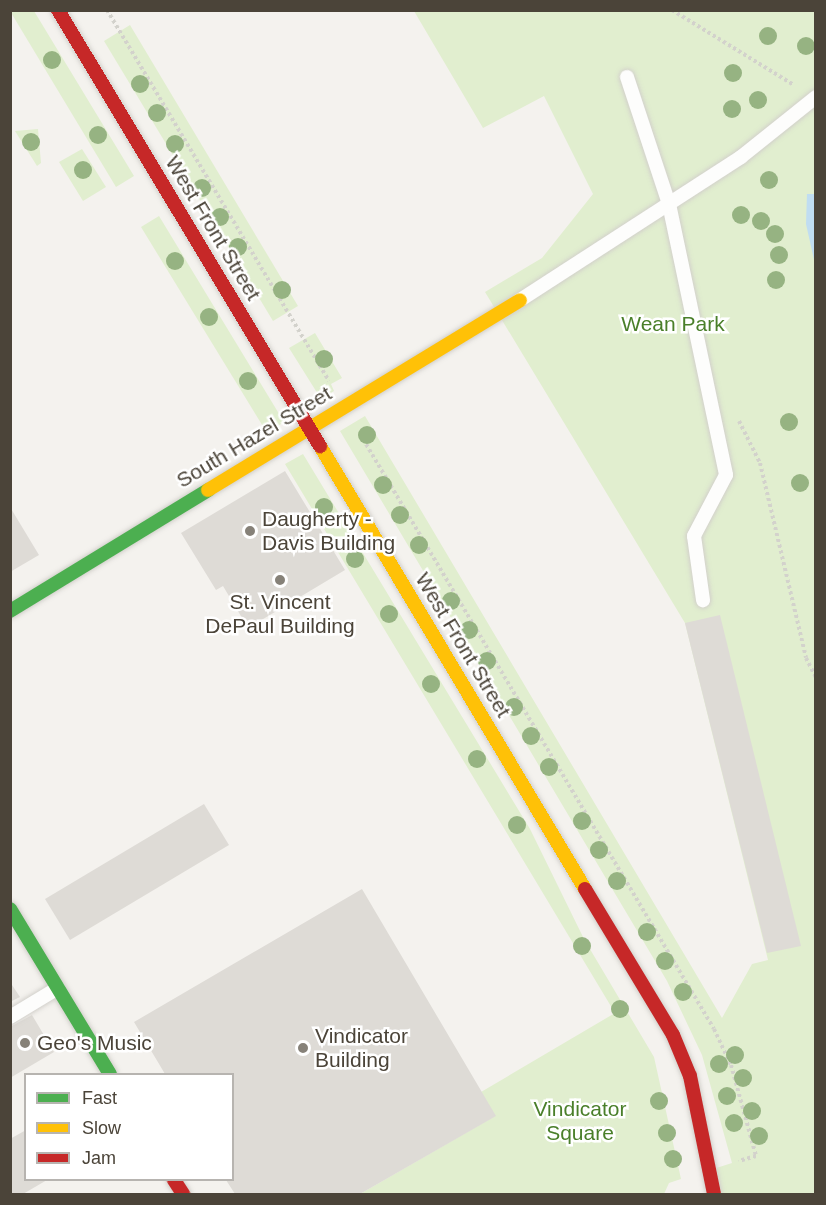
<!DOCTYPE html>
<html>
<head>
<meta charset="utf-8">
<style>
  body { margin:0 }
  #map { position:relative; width:826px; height:1205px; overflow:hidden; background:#f4f2ee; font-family:Helvetica,sans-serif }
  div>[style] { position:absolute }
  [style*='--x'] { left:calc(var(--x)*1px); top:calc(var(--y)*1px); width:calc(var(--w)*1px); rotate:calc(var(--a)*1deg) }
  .green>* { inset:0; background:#e1eecf }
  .water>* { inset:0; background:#c0ddf1 }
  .building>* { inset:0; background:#dedbd6 }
  .path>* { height:4px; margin-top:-2px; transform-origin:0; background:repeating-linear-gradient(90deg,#d3d2cc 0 3px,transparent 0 6px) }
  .roads { filter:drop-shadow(0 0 2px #d2d0cb) drop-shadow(0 0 2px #d2d0cb) }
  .lane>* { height:14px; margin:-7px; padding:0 7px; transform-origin:7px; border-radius:7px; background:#fdfdfc }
  .fast>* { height:14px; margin:-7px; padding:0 7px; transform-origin:7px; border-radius:7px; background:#4caf50 }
  .slow>* { height:14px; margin:-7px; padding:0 7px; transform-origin:7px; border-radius:7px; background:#ffc107 }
  .jam>* { height:14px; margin:-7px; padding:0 7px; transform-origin:7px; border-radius:7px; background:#c62828 }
  .trees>* { width:18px; height:18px; margin:-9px; border-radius:50%; background:#96b382 }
  .dots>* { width:16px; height:16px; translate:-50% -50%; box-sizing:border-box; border:3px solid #fff; border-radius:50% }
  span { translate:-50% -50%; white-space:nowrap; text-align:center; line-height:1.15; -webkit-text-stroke:5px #fff; paint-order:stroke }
  .street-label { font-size:21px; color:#4b4439 }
  .park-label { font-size:21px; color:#4a7f2a }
  .poi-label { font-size:21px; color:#4b4439 }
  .left { translate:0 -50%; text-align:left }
  .frame { position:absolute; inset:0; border:12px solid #4b4439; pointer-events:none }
  .legend { position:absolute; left:24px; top:1073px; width:210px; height:108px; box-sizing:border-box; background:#fff; border:2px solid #b7b4b0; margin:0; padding:8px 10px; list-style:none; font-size:18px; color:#4b4439 }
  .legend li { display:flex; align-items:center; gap:12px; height:30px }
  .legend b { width:30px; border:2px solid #b7b4b0 }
</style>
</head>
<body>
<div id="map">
  <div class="green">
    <i style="clip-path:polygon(10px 11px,34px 11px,134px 176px,116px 187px)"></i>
    <i style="clip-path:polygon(414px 11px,815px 11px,815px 1194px,714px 1194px,710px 1170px,732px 1163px,702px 1055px,667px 981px,340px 431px,365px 416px,722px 1018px,752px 964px,768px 960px,685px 623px,485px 292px,542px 258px,593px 194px,544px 96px,483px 128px)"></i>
    <i style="clip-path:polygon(130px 25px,298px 306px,273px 321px,104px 41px)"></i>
    <i style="clip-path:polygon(38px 129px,41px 163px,37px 166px,15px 131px)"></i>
    <i style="clip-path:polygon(82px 149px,106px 187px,83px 201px,59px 162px)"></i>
    <i style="clip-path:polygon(159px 216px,284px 422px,267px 433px,141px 227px)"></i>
    <i style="clip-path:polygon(315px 333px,342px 378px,331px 384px,334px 391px,321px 399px,289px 348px)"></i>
    <i style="clip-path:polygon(303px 454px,530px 829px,584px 939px,654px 1057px,681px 1179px,669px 1183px,664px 1194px,360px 1194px,495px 1116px,481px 1092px,615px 1013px,285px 464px)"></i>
  </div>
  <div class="water">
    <i style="clip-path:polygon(807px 194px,815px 194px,815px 264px,806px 224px)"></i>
  </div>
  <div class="building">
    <i style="clip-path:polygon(285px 471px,345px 570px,248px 628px,223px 586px,216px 590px,181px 533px)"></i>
    <i style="clip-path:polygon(10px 507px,39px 555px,10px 572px)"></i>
    <i style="clip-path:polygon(720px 615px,801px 946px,767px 953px,685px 623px)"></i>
    <i style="clip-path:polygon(204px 804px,229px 845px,70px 940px,45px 899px)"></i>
    <i style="clip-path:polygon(362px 889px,496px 1116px,360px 1194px,235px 1194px,226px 1180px,232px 1180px,232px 1074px,165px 1074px,134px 1022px)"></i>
    <i style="clip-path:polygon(10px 982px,20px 997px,10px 1002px)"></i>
    <i style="clip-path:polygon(32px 1015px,54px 1052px,10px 1078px,10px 1027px)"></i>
    <i style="clip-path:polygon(26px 1130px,26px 1180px,47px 1180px,23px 1194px,10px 1194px,10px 1139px)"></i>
  </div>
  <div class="path">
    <i style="--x:107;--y:10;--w:432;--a:59.1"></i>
    <i style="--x:672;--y:10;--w:143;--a:31.6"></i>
    <i style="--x:739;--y:421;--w:47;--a:63.4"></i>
    <i style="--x:760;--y:463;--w:200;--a:76.7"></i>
    <i style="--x:806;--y:658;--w:22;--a:63"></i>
    <i style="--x:360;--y:434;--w:692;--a:59.25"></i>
    <i style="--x:714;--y:1029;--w:40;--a:65"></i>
    <i style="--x:731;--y:1065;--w:94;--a:74.6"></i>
    <i style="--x:756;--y:1156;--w:18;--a:164"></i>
  </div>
  <div class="roads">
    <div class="lane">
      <i style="--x:627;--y:77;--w:134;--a:71.7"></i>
      <i style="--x:669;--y:204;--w:277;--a:78.1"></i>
      <i style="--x:726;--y:475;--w:69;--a:117.7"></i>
      <i style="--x:694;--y:536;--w:65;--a:82"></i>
      <i style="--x:520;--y:300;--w:263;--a:-32.9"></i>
      <i style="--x:741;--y:157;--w:96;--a:-38.7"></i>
      <i style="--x:10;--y:1017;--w:56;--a:-31.1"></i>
    </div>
    <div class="fast">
      <i style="--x:10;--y:611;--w:232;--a:-31.4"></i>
      <i style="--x:10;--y:909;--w:193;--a:58.8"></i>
    </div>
    <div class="slow">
      <i style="--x:320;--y:446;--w:516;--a:59.11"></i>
      <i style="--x:208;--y:490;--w:365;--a:-31.3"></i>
    </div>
    <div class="jam">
      <i style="--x:58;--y:10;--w:509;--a:59"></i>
      <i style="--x:585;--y:889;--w:170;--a:58.9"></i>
      <i style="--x:673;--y:1035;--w:44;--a:67.5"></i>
      <i style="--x:690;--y:1076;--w:120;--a:78.5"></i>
      <i style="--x:174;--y:1180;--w:17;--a:57"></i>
    </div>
  </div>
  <div class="trees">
    <i style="left:768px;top:36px"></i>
    <i style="left:806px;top:46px"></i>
    <i style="left:52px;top:60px"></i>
    <i style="left:733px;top:73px"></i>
    <i style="left:140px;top:84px"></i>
    <i style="left:758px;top:100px"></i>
    <i style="left:732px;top:109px"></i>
    <i style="left:157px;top:113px"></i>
    <i style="left:98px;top:135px"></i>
    <i style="left:31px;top:142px"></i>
    <i style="left:175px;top:144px"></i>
    <i style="left:83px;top:170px"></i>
    <i style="left:769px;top:180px"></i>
    <i style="left:202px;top:188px"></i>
    <i style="left:741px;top:215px"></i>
    <i style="left:220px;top:217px"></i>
    <i style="left:761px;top:221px"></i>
    <i style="left:775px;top:234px"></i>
    <i style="left:238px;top:247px"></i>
    <i style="left:779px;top:255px"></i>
    <i style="left:175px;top:261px"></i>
    <i style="left:776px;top:280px"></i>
    <i style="left:282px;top:290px"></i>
    <i style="left:209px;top:317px"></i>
    <i style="left:324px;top:359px"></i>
    <i style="left:248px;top:381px"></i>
    <i style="left:789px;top:422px"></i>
    <i style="left:367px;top:435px"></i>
    <i style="left:800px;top:483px"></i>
    <i style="left:383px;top:485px"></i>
    <i style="left:324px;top:507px"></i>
    <i style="left:400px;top:515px"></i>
    <i style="left:419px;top:545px"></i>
    <i style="left:355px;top:559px"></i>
    <i style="left:451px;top:601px"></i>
    <i style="left:389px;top:614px"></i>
    <i style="left:469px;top:630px"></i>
    <i style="left:487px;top:661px"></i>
    <i style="left:431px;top:684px"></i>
    <i style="left:514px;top:707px"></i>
    <i style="left:531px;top:736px"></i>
    <i style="left:477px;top:759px"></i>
    <i style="left:549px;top:767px"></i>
    <i style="left:582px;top:821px"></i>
    <i style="left:517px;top:825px"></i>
    <i style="left:599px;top:850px"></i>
    <i style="left:617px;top:881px"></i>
    <i style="left:647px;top:932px"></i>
    <i style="left:582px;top:946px"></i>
    <i style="left:665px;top:961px"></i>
    <i style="left:683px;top:992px"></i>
    <i style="left:620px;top:1009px"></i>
    <i style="left:735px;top:1055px"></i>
    <i style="left:719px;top:1064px"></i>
    <i style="left:743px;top:1078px"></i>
    <i style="left:727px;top:1096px"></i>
    <i style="left:659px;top:1101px"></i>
    <i style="left:752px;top:1111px"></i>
    <i style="left:734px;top:1123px"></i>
    <i style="left:667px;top:1133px"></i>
    <i style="left:759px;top:1136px"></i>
    <i style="left:673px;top:1159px"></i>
  </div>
  <div class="dots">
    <i style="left:250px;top:531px;background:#868178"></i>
    <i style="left:280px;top:580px;background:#868178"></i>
    <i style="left:25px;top:1043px;background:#868178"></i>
    <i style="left:303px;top:1048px;background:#868178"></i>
  </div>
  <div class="street-label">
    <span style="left:213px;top:228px;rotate:59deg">West Front Street</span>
    <span style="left:254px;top:437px;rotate:-31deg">South Hazel Street</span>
    <span style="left:463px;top:645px;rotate:59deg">West Front Street</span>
  </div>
  <div class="park-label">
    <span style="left:673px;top:324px">Wean Park</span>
    <span style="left:580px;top:1121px">Vindicator<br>Square</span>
  </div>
  <div class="poi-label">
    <span class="left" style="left:262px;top:531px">Daugherty -<br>Davis Building</span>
    <span style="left:280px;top:614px">St. Vincent<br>DePaul Building</span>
    <span class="left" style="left:315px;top:1048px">Vindicator<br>Building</span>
    <span class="left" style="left:37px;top:1043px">Geo's Music</span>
  </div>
  <div class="frame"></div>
  <ul class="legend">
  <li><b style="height:8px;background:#4caf50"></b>Fast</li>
  <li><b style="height:8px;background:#ffc107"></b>Slow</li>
  <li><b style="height:8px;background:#c62828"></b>Jam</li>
  </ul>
</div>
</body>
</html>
